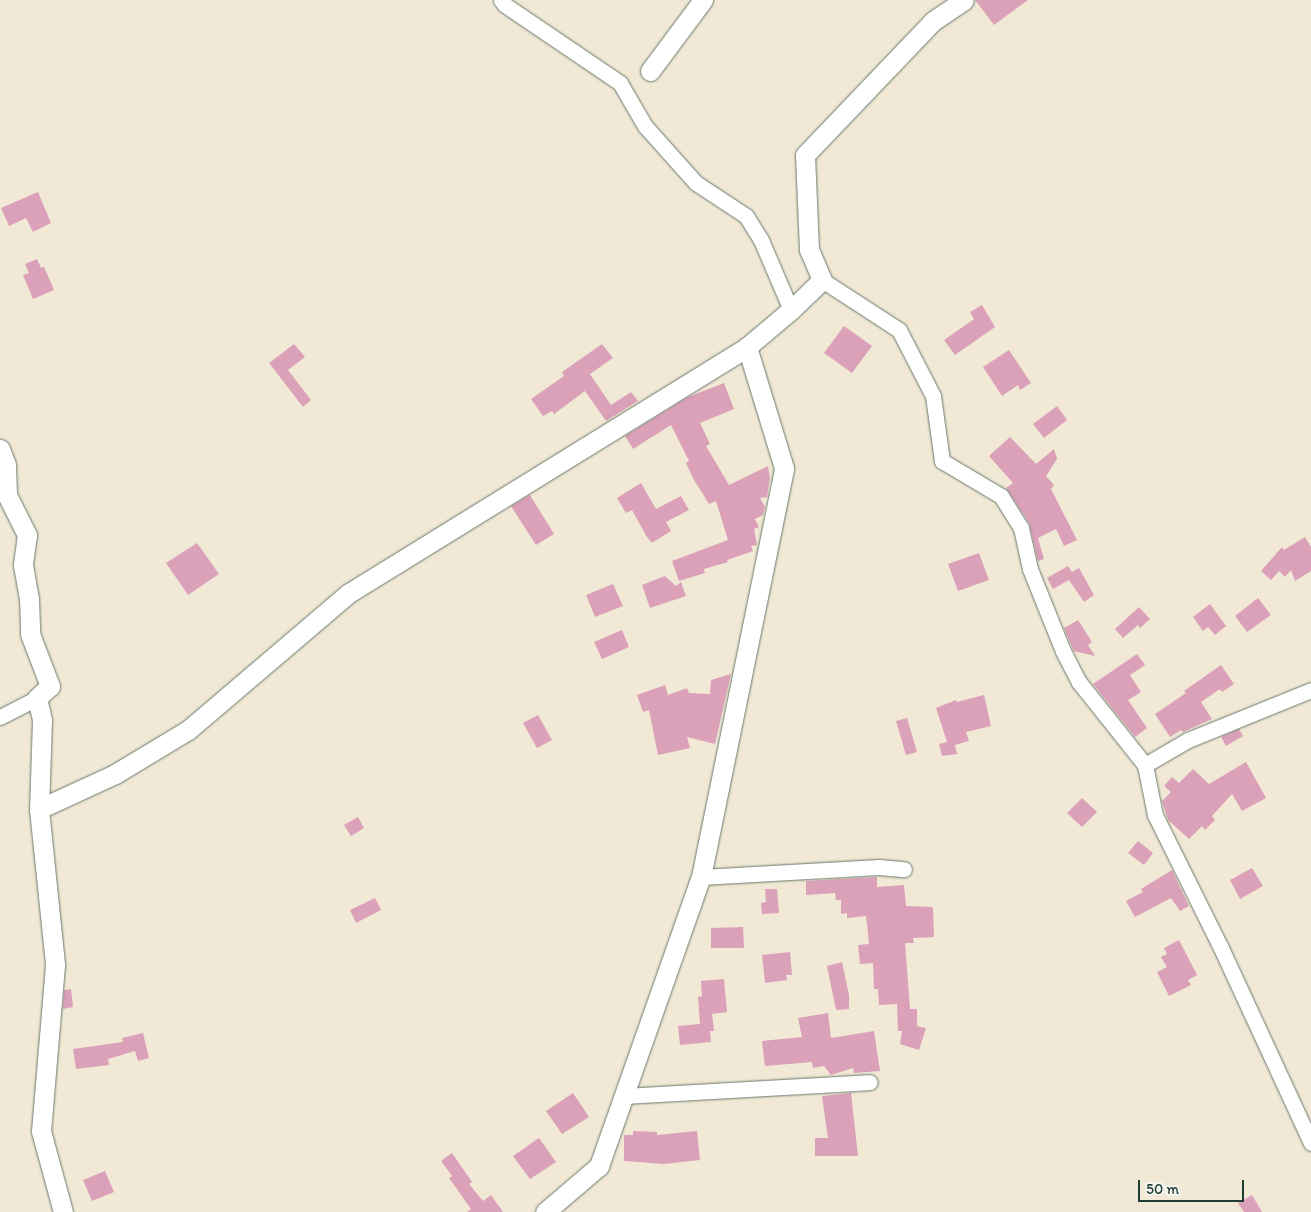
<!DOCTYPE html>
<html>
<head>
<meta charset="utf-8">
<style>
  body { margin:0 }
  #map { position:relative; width:1311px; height:1212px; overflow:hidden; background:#f1e9d5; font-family:Itim,sans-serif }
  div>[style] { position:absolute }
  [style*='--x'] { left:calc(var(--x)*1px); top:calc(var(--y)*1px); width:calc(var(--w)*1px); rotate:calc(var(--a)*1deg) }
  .building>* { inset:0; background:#dba1b9 }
  .roads { filter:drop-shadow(0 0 1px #68796c) drop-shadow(0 0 1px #68796c) }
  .minor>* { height:15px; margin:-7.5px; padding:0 7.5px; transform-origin:7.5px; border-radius:7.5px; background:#fff }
  .tertiary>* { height:19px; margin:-9.5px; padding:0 9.5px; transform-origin:9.5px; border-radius:9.5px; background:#fff }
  span { translate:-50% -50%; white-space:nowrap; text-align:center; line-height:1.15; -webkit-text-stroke:5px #f6f6f2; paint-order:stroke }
  .scale { position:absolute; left:1138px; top:1180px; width:106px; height:22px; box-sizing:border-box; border:2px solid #1f3d34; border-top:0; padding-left:6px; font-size:15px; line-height:18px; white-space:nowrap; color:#1f3d34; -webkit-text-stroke:4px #f6f6f2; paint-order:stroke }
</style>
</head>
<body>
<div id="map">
  <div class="building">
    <i style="clip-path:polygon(975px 0,1028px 0,994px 25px)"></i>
    <i style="clip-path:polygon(38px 192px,51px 223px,33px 232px,26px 218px,9px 226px,1px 208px)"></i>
    <i style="clip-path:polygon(37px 259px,41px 268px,44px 267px,54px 290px,33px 299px,23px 275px,29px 273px,25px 264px)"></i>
    <i style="clip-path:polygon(982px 305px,995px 327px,955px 355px,944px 340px,974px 319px,970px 312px)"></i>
    <i style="clip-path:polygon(844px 326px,872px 346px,852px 373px,824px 353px)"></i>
    <i style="clip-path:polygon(294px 344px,305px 357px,288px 370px,311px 400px,303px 407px,269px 363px)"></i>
    <i style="clip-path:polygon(602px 344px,613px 358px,590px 374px,611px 405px,631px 392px,638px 401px,606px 421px,585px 391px,554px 414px,552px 411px,543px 416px,531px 399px,564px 376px,562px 372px)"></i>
    <i style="clip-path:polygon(1009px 350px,1031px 383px,1020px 390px,1018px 385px,1002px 396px,983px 367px)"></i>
    <i style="clip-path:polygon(724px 383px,734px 409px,700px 423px,710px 444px,706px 446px,729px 485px,768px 466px,770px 478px,767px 497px,760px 498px,765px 507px,763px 515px,755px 519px,759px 527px,754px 529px,757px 545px,751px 546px,753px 551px,727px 560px,728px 562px,704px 569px,705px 573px,679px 581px,672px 561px,728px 540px,716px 501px,709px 504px,694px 480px,686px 463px,689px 461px,671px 425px,633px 449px,625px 436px,688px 397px)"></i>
    <i style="clip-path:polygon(1057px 406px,1067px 420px,1044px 438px,1033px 424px)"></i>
    <i style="clip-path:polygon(1010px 437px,1036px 464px,1054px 449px,1057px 459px,1046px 476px,1054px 485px,1051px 489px,1077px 540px,1064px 546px,1056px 529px,1038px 538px,1044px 559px,1038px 561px,1029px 523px,1006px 488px,1013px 483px,989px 456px)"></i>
    <i style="clip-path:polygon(641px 483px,656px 509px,681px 496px,689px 510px,666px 522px,671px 531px,652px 543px,647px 537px,632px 510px,626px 513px,617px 498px)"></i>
    <i style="clip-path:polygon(530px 495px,554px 534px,536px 545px,511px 506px)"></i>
    <i style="clip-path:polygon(1305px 537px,1311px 547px,1311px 571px,1295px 581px,1291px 570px,1285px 577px,1279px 571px,1271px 580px,1261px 571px,1282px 547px,1284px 550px)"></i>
    <i style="clip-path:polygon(197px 543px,219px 574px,188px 595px,166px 563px)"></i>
    <i style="clip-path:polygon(979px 553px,989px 580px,958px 591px,948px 564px)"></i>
    <i style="clip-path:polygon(1068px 566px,1072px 572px,1079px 568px,1094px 595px,1084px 602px,1069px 580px,1053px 589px,1047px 578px)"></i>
    <i style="clip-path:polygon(665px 576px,676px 586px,681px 582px,686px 596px,650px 608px,642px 585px)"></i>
    <i style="clip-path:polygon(613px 584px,623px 606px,595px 617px,586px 595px)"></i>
    <i style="clip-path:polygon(1258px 598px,1271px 615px,1247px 632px,1235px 616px)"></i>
    <i style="clip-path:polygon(1210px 604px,1226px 626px,1215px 635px,1208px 627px,1203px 631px,1193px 617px)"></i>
    <i style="clip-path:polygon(1139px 607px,1150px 619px,1140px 628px,1138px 625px,1123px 638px,1115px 629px)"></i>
    <i style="clip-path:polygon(1078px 620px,1092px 642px,1088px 645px,1095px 656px,1074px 651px,1072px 647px,1064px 628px)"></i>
    <i style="clip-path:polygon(622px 630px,629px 647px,602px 659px,594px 642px)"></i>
    <i style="clip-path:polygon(1137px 654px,1145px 665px,1130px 675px,1141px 692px,1128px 700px,1147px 728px,1135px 737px,1093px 684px)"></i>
    <i style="clip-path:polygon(1221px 665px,1234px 684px,1222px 692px,1220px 689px,1201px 702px,1212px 719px,1183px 732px,1181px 730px,1170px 737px,1155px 714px,1186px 693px,1184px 691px)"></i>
    <i style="clip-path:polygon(731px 674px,715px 744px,687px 737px,690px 748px,658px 755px,649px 710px,643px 712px,637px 695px,665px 685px,668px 695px,687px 688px,689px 693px,710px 694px,711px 680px)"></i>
    <i style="clip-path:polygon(984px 695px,991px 726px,966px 732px,969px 741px,955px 745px,957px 754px,942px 756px,939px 744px,947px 742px,936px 708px,956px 700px,957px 702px)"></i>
    <i style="clip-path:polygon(538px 715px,552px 740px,537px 748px,523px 723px)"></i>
    <i style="clip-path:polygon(907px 718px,917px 752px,906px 755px,896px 721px)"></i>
    <i style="clip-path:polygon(1239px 729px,1243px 736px,1226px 746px,1221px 737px)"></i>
    <i style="clip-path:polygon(1246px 762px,1266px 798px,1242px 811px,1232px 794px,1212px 816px,1215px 820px,1205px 830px,1202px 826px,1189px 839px,1168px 820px,1162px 801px,1171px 792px,1164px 786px,1172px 777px,1179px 783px,1193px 769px,1209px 784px)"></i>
    <i style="clip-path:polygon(1082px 798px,1097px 812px,1082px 827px,1067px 813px)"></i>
    <i style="clip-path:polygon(358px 817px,364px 828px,351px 836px,344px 825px)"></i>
    <i style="clip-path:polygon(1138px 841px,1153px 853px,1144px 865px,1128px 853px)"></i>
    <i style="clip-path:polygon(1252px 868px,1263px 886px,1240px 899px,1230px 880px)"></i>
    <i style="clip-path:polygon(1172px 870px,1189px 906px,1180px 911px,1171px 898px,1135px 917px,1126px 901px,1143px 892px,1141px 889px)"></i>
    <i style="clip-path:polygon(877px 877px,877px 887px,904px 885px,906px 906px,933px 907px,934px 937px,913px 938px,914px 943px,905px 943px,910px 1009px,917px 1009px,917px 1026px,926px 1028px,919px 1050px,900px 1044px,902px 1031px,898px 1031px,897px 1004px,879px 1005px,878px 989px,874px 989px,873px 963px,860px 964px,858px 945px,869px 944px,866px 916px,847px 918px,847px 913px,841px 914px,841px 900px,836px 900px,835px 893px,806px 895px,806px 881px)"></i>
    <i style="clip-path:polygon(765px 889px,777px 889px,779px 913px,762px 914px,761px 903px,766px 902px)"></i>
    <i style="clip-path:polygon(375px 898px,381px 910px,356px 923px,350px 910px)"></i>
    <i style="clip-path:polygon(743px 927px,744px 948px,711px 948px,711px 928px)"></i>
    <i style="clip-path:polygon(1179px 940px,1197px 975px,1188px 980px,1191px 985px,1169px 996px,1157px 972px,1167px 967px,1161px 957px,1167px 954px,1164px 948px)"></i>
    <i style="clip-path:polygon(790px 952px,792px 975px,786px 975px,787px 980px,765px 983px,762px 955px)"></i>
    <i style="clip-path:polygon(842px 962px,849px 995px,849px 1009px,836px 1010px,827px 966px)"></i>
    <i style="clip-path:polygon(724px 979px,727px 1012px,712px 1014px,714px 1031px,710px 1031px,711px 1042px,680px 1045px,678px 1026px,700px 1024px,698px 997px,702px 996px,701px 981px)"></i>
    <i style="clip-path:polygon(71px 989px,73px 1007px,63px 1009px,64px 990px)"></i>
    <i style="clip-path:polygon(828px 1013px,831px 1038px,874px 1031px,880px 1071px,854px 1073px,853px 1068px,831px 1075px,824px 1066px,813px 1068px,812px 1062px,765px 1066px,762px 1041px,802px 1037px,798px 1018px)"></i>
    <i style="clip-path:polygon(143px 1033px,149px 1058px,138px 1061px,135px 1051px,108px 1059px,109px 1065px,76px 1069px,73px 1049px,123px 1042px,122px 1038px)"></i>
    <i style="clip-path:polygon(573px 1093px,589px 1117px,562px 1134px,546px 1111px)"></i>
    <i style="clip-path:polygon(851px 1093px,858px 1156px,815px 1156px,815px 1138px,828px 1138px,822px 1096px)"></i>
    <i style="clip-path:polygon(633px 1131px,657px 1132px,657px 1135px,697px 1131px,700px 1160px,664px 1164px,624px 1161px,624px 1135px,633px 1135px)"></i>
    <i style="clip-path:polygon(539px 1138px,556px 1162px,530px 1179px,513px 1156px)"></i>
    <i style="clip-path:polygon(452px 1153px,472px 1182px,469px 1184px,483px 1201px,491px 1195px,503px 1212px,467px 1212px,471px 1209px,449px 1178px,452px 1176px,441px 1161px)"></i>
    <i style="clip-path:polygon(105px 1171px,114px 1192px,92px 1201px,83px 1180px)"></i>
    <i style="clip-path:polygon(1252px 1195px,1262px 1212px,1244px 1212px,1238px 1203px)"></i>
  </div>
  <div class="roads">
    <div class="minor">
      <i style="--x:501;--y:0;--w:6;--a:51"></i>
      <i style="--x:505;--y:5;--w:139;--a:34.1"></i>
      <i style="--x:620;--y:83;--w:50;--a:59.8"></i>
      <i style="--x:645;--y:126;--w:76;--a:48.2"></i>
      <i style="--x:696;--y:183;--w:60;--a:33.4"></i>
      <i style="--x:746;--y:216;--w:28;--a:58"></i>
      <i style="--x:761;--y:240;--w:76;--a:66.8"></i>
      <i style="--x:822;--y:280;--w:92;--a:33"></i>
      <i style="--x:899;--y:330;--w:74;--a:62.7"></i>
      <i style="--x:933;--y:396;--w:66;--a:82.1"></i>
      <i style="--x:942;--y:461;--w:69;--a:30.7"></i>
      <i style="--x:1001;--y:496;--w:38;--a:58"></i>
      <i style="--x:1021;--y:528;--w:42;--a:77.6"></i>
      <i style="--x:1030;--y:569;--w:88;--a:68.1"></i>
      <i style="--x:1063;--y:651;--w:35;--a:63"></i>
      <i style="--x:1079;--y:682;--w:106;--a:51.5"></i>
      <i style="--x:1145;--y:765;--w:51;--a:78.7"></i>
      <i style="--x:1155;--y:815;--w:148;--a:63.6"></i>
      <i style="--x:1221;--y:948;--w:215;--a:65.2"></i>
      <i style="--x:0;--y:717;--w:42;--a:-27.2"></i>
      <i style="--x:1145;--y:765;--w:50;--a:-30.2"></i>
      <i style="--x:1188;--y:740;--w:133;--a:-22.1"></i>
      <i style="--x:701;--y:877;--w:178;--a:-3.2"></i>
      <i style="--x:879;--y:867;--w:25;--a:5"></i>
      <i style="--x:622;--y:1096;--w:248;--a:-3.2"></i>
    </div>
    <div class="tertiary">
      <i style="--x:650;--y:71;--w:89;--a:-53.3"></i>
      <i style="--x:0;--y:449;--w:17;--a:69"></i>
      <i style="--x:6;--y:465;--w:30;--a:88"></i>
      <i style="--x:7;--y:495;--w:45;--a:63.4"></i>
      <i style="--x:27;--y:535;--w:30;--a:98"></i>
      <i style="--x:23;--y:565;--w:34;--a:80"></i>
      <i style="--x:29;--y:598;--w:36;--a:88"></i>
      <i style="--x:30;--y:634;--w:56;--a:69"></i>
      <i style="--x:50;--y:686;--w:18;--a:137"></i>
      <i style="--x:37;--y:698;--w:23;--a:77"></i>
      <i style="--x:42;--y:720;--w:89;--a:91.9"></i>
      <i style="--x:39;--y:809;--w:157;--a:84.1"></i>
      <i style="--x:55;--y:965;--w:167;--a:94.8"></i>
      <i style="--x:41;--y:1131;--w:84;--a:74.8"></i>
      <i style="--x:39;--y:809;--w:84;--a:-24.7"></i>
      <i style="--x:115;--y:774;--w:85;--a:-31.1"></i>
      <i style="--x:188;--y:730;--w:211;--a:-40.4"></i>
      <i style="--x:349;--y:593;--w:468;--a:-31.7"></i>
      <i style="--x:747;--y:347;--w:57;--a:-40.1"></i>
      <i style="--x:791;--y:310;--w:43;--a:-44.1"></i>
      <i style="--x:822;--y:280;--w:33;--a:-113"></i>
      <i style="--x:809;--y:250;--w:95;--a:-92.4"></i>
      <i style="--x:805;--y:155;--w:185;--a:-46.3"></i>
      <i style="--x:933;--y:21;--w:37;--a:-34"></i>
      <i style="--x:545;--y:1212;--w:71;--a:-40.4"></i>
      <i style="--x:599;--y:1166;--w:306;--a:-70.6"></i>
      <i style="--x:701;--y:877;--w:417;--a:-78.5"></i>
      <i style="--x:784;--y:468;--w:127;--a:-107"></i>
    </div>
  </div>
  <div class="scale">50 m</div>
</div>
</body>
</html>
